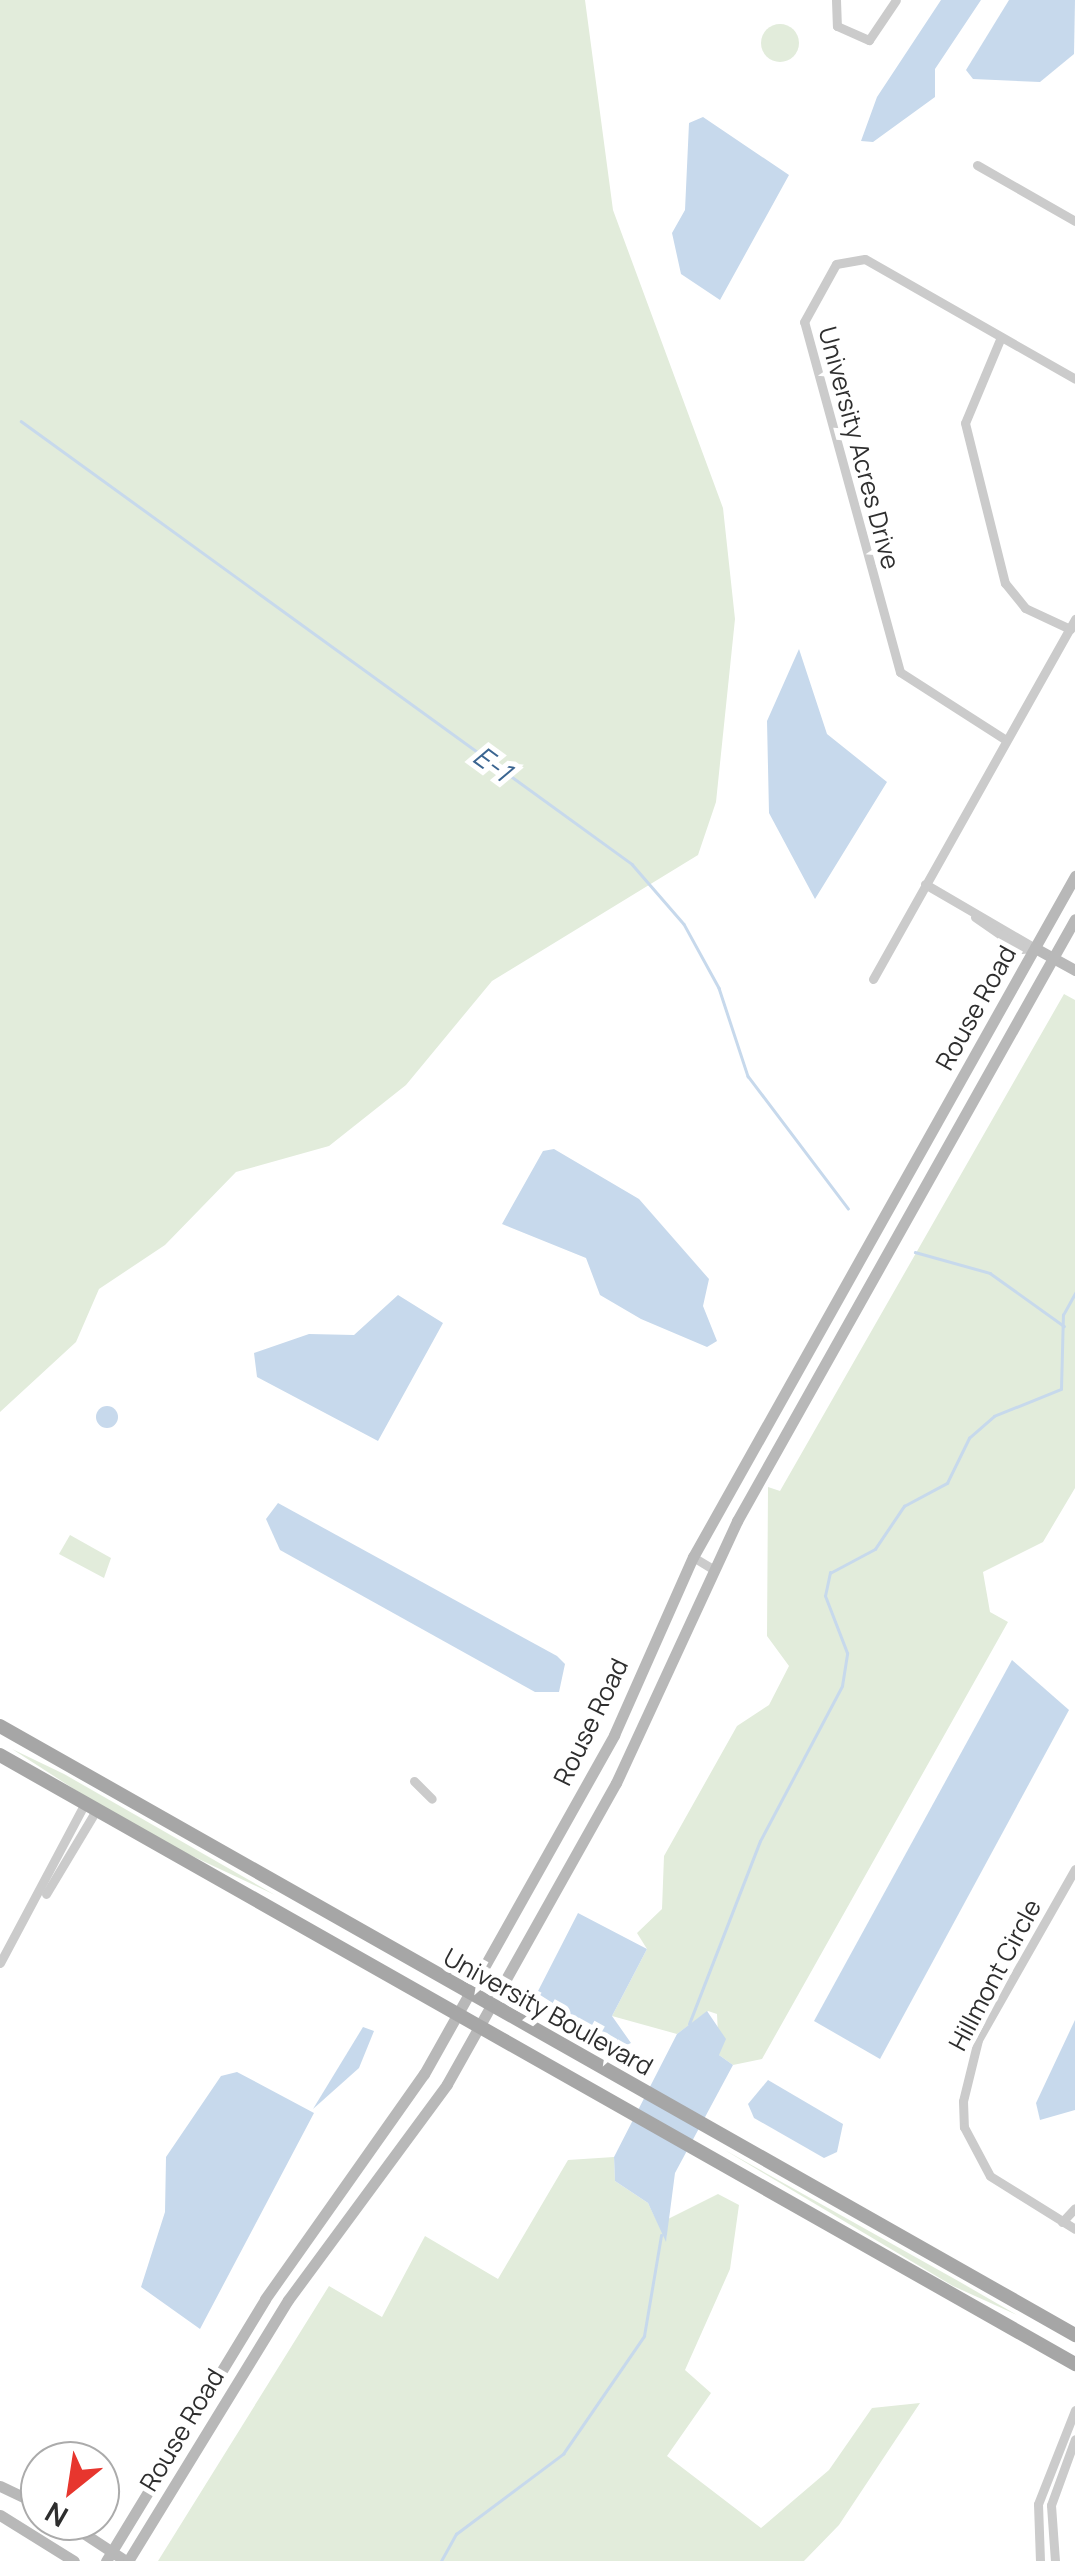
<!DOCTYPE html>
<html>
<head>
<meta charset="utf-8">
<style>
  body { margin:0 }
  #map { position:relative; width:1075px; height:2561px; overflow:hidden; background:#fff; font-family:Manrope,sans-serif }
  div>[style] { position:absolute }
  [style*='--x'] { left:calc(var(--x)*1px); top:calc(var(--y)*1px); width:calc(var(--w)*1px); rotate:calc(var(--a)*1deg) }
  .green>* { inset:0; background:#e2ecdb }
  .round { border-radius:50% }
  .water>* { inset:0; background:#c7d9ec }
  .stream>* { height:2.5px; margin:-1.25px; padding:0 1.25px; transform-origin:1.25px; border-radius:1.25px; background:#c7d9ec }
  .street>* { height:9px; margin:-4.5px; padding:0 4.5px; transform-origin:4.5px; border-radius:4.5px; background:#cbcbcb }
  .secondary>* { height:11px; margin:-5.5px; padding:0 5.5px; transform-origin:5.5px; border-radius:5.5px; background:#b8b8b8 }
  .primary>* { height:14px; margin:-7px; padding:0 7px; transform-origin:7px; border-radius:7px; background:#a6a6a6 }
  span { translate:-50% -50%; white-space:nowrap; text-align:center; line-height:1.15; -webkit-text-stroke:10px #fff; paint-order:stroke }
  .street-label { font-size:25px; color:#2e2e2e }
  .water-label { font-size:28px; color:#3b6591; font-style:italic }
  .north { position:absolute; left:20px; top:2441px; width:100px; height:100px; box-sizing:border-box; background:#fff; border:2px solid #ababab; border-radius:50%; rotate:210deg; font-size:28px; font-weight:700; line-height:40px; text-align:center; color:#2e2e2e }
  .north::after { content:''; display:block; margin:auto; width:35px; height:45px; background:#e7362e; clip-path:polygon(50% 0,100% 100%,50% 72%,0 100%) }
</style>
</head>
<body>
<div id="map">
  <div class="green">
    <i style="clip-path:polygon(0 0,585px 0,613px 210px,723px 508px,735px 619px,716px 802px,698px 855px,492px 981px,406px 1085px,329px 1146px,236px 1172px,165px 1245px,99px 1289px,76px 1342px,0 1412px)"></i>
    <i class="round" style="left:761px;top:24px;width:38px;height:38px"></i>
    <i style="clip-path:polygon(1064px 994px,1075px 1000px,1075px 1488px,1043px 1542px,983px 1572px,990px 1612px,1008px 1622px,762px 2059px,733px 2065px,719px 2055px,717px 2014px,708px 2011px,677px 2034px,612px 2016px,647px 1949px,637px 1933px,662px 1909px,664px 1856px,737px 1726px,769px 1705px,789px 1666px,767px 1636px,768px 1487px,780px 1491px)"></i>
    <i style="clip-path:polygon(70px 1535px,111px 1558px,104px 1578px,59px 1554px)"></i>
    <i style="clip-path:polygon(12px 1749px,64px 1774px,275px 1895px,139px 1831px)"></i>
    <i style="clip-path:polygon(723px 2149px,960px 2282px,1017px 2315px,953px 2286px)"></i>
    <i style="clip-path:polygon(614px 2157px,615px 2181px,648px 2203px,666px 2240px,668px 2219px,718px 2194px,739px 2205px,730px 2269px,685px 2370px,711px 2393px,667px 2456px,761px 2528px,829px 2470px,872px 2408px,920px 2403px,839px 2525px,804px 2561px,158px 2561px,329px 2286px,382px 2317px,425px 2236px,498px 2279px,568px 2160px)"></i>
  </div>
  <div class="water">
    <i style="clip-path:polygon(941px 0,981px 0,935px 69px,935px 97px,873px 142px,861px 141px,877px 97px)"></i>
    <i style="clip-path:polygon(1009px 0,1075px 0,1074px 54px,1040px 82px,973px 79px,966px 70px)"></i>
    <i style="clip-path:polygon(703px 117px,789px 175px,720px 300px,681px 274px,672px 233px,685px 210px,689px 123px)"></i>
    <i style="clip-path:polygon(799px 649px,827px 734px,887px 782px,815px 899px,769px 813px,767px 721px)"></i>
    <i style="clip-path:polygon(554px 1149px,639px 1199px,709px 1279px,703px 1306px,717px 1341px,707px 1347px,641px 1319px,600px 1295px,586px 1258px,502px 1224px,543px 1151px)"></i>
    <i style="clip-path:polygon(398px 1295px,443px 1323px,378px 1441px,257px 1377px,254px 1353px,309px 1334px,354px 1335px)"></i>
    <i class="round" style="left:96px;top:1406px;width:22px;height:22px"></i>
    <i style="clip-path:polygon(278px 1503px,557px 1656px,565px 1664px,559px 1692px,535px 1692px,280px 1550px,266px 1519px)"></i>
    <i style="clip-path:polygon(1012px 1660px,1069px 1710px,880px 2059px,814px 2021px)"></i>
    <i style="clip-path:polygon(578px 1913px,647px 1949px,612px 2016px,631px 2043px,622px 2047px,537px 1993px)"></i>
    <i style="clip-path:polygon(707px 2011px,726px 2039px,719px 2055px,733px 2065px,675px 2173px,666px 2242px,648px 2203px,615px 2181px,614px 2157px,677px 2034px)"></i>
    <i style="clip-path:polygon(1075px 2020px,1075px 2110px,1040px 2120px,1036px 2103px)"></i>
    <i style="clip-path:polygon(363px 2027px,374px 2031px,359px 2068px,313px 2109px)"></i>
    <i style="clip-path:polygon(237px 2072px,314px 2113px,200px 2329px,141px 2287px,165px 2212px,166px 2157px,221px 2076px)"></i>
    <i style="clip-path:polygon(768px 2080px,843px 2124px,837px 2152px,824px 2158px,754px 2118px,748px 2104px)"></i>
  </div>
  <div class="stream">
    <i style="--x:21;--y:421;--w:755;--a:35.94"></i>
    <i style="--x:632;--y:864;--w:79;--a:49.1"></i>
    <i style="--x:684;--y:924;--w:73;--a:61.3"></i>
    <i style="--x:719;--y:988;--w:93;--a:71.8"></i>
    <i style="--x:748;--y:1076;--w:166;--a:52.9"></i>
    <i style="--x:915;--y:1252;--w:78;--a:15.6"></i>
    <i style="--x:990;--y:1273;--w:91;--a:35.6"></i>
    <i style="--x:689;--y:2024;--w:196;--a:-68.8"></i>
    <i style="--x:760;--y:1841;--w:175;--a:-62.1"></i>
    <i style="--x:842;--y:1686;--w:33;--a:-81"></i>
    <i style="--x:847;--y:1653;--w:61;--a:-111.1"></i>
    <i style="--x:825;--y:1596;--w:24;--a:-78"></i>
    <i style="--x:830;--y:1573;--w:51;--a:-28.1"></i>
    <i style="--x:875;--y:1549;--w:52;--a:-56"></i>
    <i style="--x:904;--y:1506;--w:49;--a:-28.1"></i>
    <i style="--x:947;--y:1483;--w:50;--a:-63.9"></i>
    <i style="--x:969;--y:1438;--w:33;--a:-41"></i>
    <i style="--x:994;--y:1416;--w:72;--a:-21.9"></i>
    <i style="--x:1061;--y:1389;--w:74;--a:-88.5"></i>
    <i style="--x:1063;--y:1315;--w:25;--a:-61"></i>
    <i style="--x:441;--y:2561;--w:31;--a:-61"></i>
    <i style="--x:456;--y:2534;--w:134;--a:-36.8"></i>
    <i style="--x:563;--y:2454;--w:143;--a:-55.5"></i>
    <i style="--x:644;--y:2336;--w:102;--a:-80.4"></i>
  </div>
  <div class="street">
    <i style="--x:836;--y:0;--w:26;--a:88"></i>
    <i style="--x:837;--y:26;--w:35;--a:24"></i>
    <i style="--x:869;--y:40;--w:48;--a:-56"></i>
    <i style="--x:977;--y:165;--w:113;--a:29.7"></i>
    <i style="--x:1001;--y:337;--w:93;--a:112.7"></i>
    <i style="--x:965;--y:423;--w:165;--a:76"></i>
    <i style="--x:1005;--y:583;--w:32;--a:51"></i>
    <i style="--x:1025;--y:608;--w:50;--a:25"></i>
    <i style="--x:1006;--y:740;--w:126;--a:-147.3"></i>
    <i style="--x:900;--y:672;--w:363;--a:-105.3"></i>
    <i style="--x:804;--y:322;--w:66;--a:-61.1"></i>
    <i style="--x:836;--y:264;--w:29;--a:-10"></i>
    <i style="--x:865;--y:259;--w:242;--a:29.7"></i>
    <i style="--x:925;--y:884;--w:127;--a:30.2"></i>
    <i style="--x:975;--y:917;--w:56;--a:34.8"></i>
    <i style="--x:1021;--y:949;--w:14;--a:-4"></i>
    <i style="--x:873;--y:979;--w:413;--a:-60.7"></i>
    <i style="--x:693;--y:1557;--w:21;--a:31"></i>
    <i style="--x:414;--y:1781;--w:25;--a:45"></i>
    <i style="--x:1075;--y:1869;--w:197;--a:119.6"></i>
    <i style="--x:978;--y:2040;--w:63;--a:103.8"></i>
    <i style="--x:963;--y:2101;--w:26;--a:88"></i>
    <i style="--x:964;--y:2127;--w:55;--a:62"></i>
    <i style="--x:990;--y:2176;--w:100;--a:31.9"></i>
    <i style="--x:46;--y:1894;--w:96;--a:-59.1"></i>
    <i style="--x:0;--y:1963;--w:179;--a:-62"></i>
    <i style="--x:1062;--y:2222;--w:19;--a:-47"></i>
    <i style="--x:1040;--y:2561;--w:57;--a:-92"></i>
    <i style="--x:1038;--y:2504;--w:101;--a:-68.5"></i>
    <i style="--x:1055;--y:2561;--w:56;--a:-94.1"></i>
    <i style="--x:1051;--y:2505;--w:70;--a:-70"></i>
  </div>
  <div class="secondary">
    <i style="--x:1035;--y:948;--w:46;--a:28.8"></i>
    <i style="--x:0;--y:2486;--w:44;--a:25.4"></i>
    <i style="--x:0;--y:2515;--w:87;--a:31.9"></i>
    <i style="--x:65;--y:2521;--w:73;--a:33.3"></i>
    <i style="--x:106;--y:2561;--w:306;--a:-58.7"></i>
    <i style="--x:265;--y:2299;--w:276;--a:-54.8"></i>
    <i style="--x:424;--y:2074;--w:389;--a:-60.7"></i>
    <i style="--x:614;--y:1735;--w:195;--a:-66.1"></i>
    <i style="--x:693;--y:1557;--w:781;--a:-60.71"></i>
    <i style="--x:128;--y:2561;--w:306;--a:-58.5"></i>
    <i style="--x:288;--y:2300;--w:268;--a:-53.6"></i>
    <i style="--x:447;--y:2084;--w:345;--a:-60.7"></i>
    <i style="--x:616;--y:1783;--w:289;--a:-65.2"></i>
    <i style="--x:737;--y:1521;--w:690;--a:-60.69"></i>
  </div>
  <div class="primary">
    <i style="--x:0;--y:1726;--w:1236;--a:29.53"></i>
    <i style="--x:0;--y:1755;--w:1236;--a:29.53"></i>
  </div>
  <div class="street-label">
    <span style="left:859px;top:448px;rotate:75deg">University Acres Drive</span>
    <span style="left:976px;top:1008px;rotate:-61deg">Rouse Road</span>
    <span style="left:591px;top:1722px;rotate:-64deg">Rouse Road</span>
    <span style="left:995px;top:1975px;rotate:-62deg">Hillmont Circle</span>
    <span style="left:548px;top:2012px;rotate:29deg">University Boulevard</span>
    <span style="left:182px;top:2430px;rotate:-59deg">Rouse Road</span>
  </div>
  <div class="water-label">
    <span style="left:493px;top:763px;rotate:36deg">E-1</span>
  </div>
  <div class="north">N</div>
</div>
</body>
</html>
